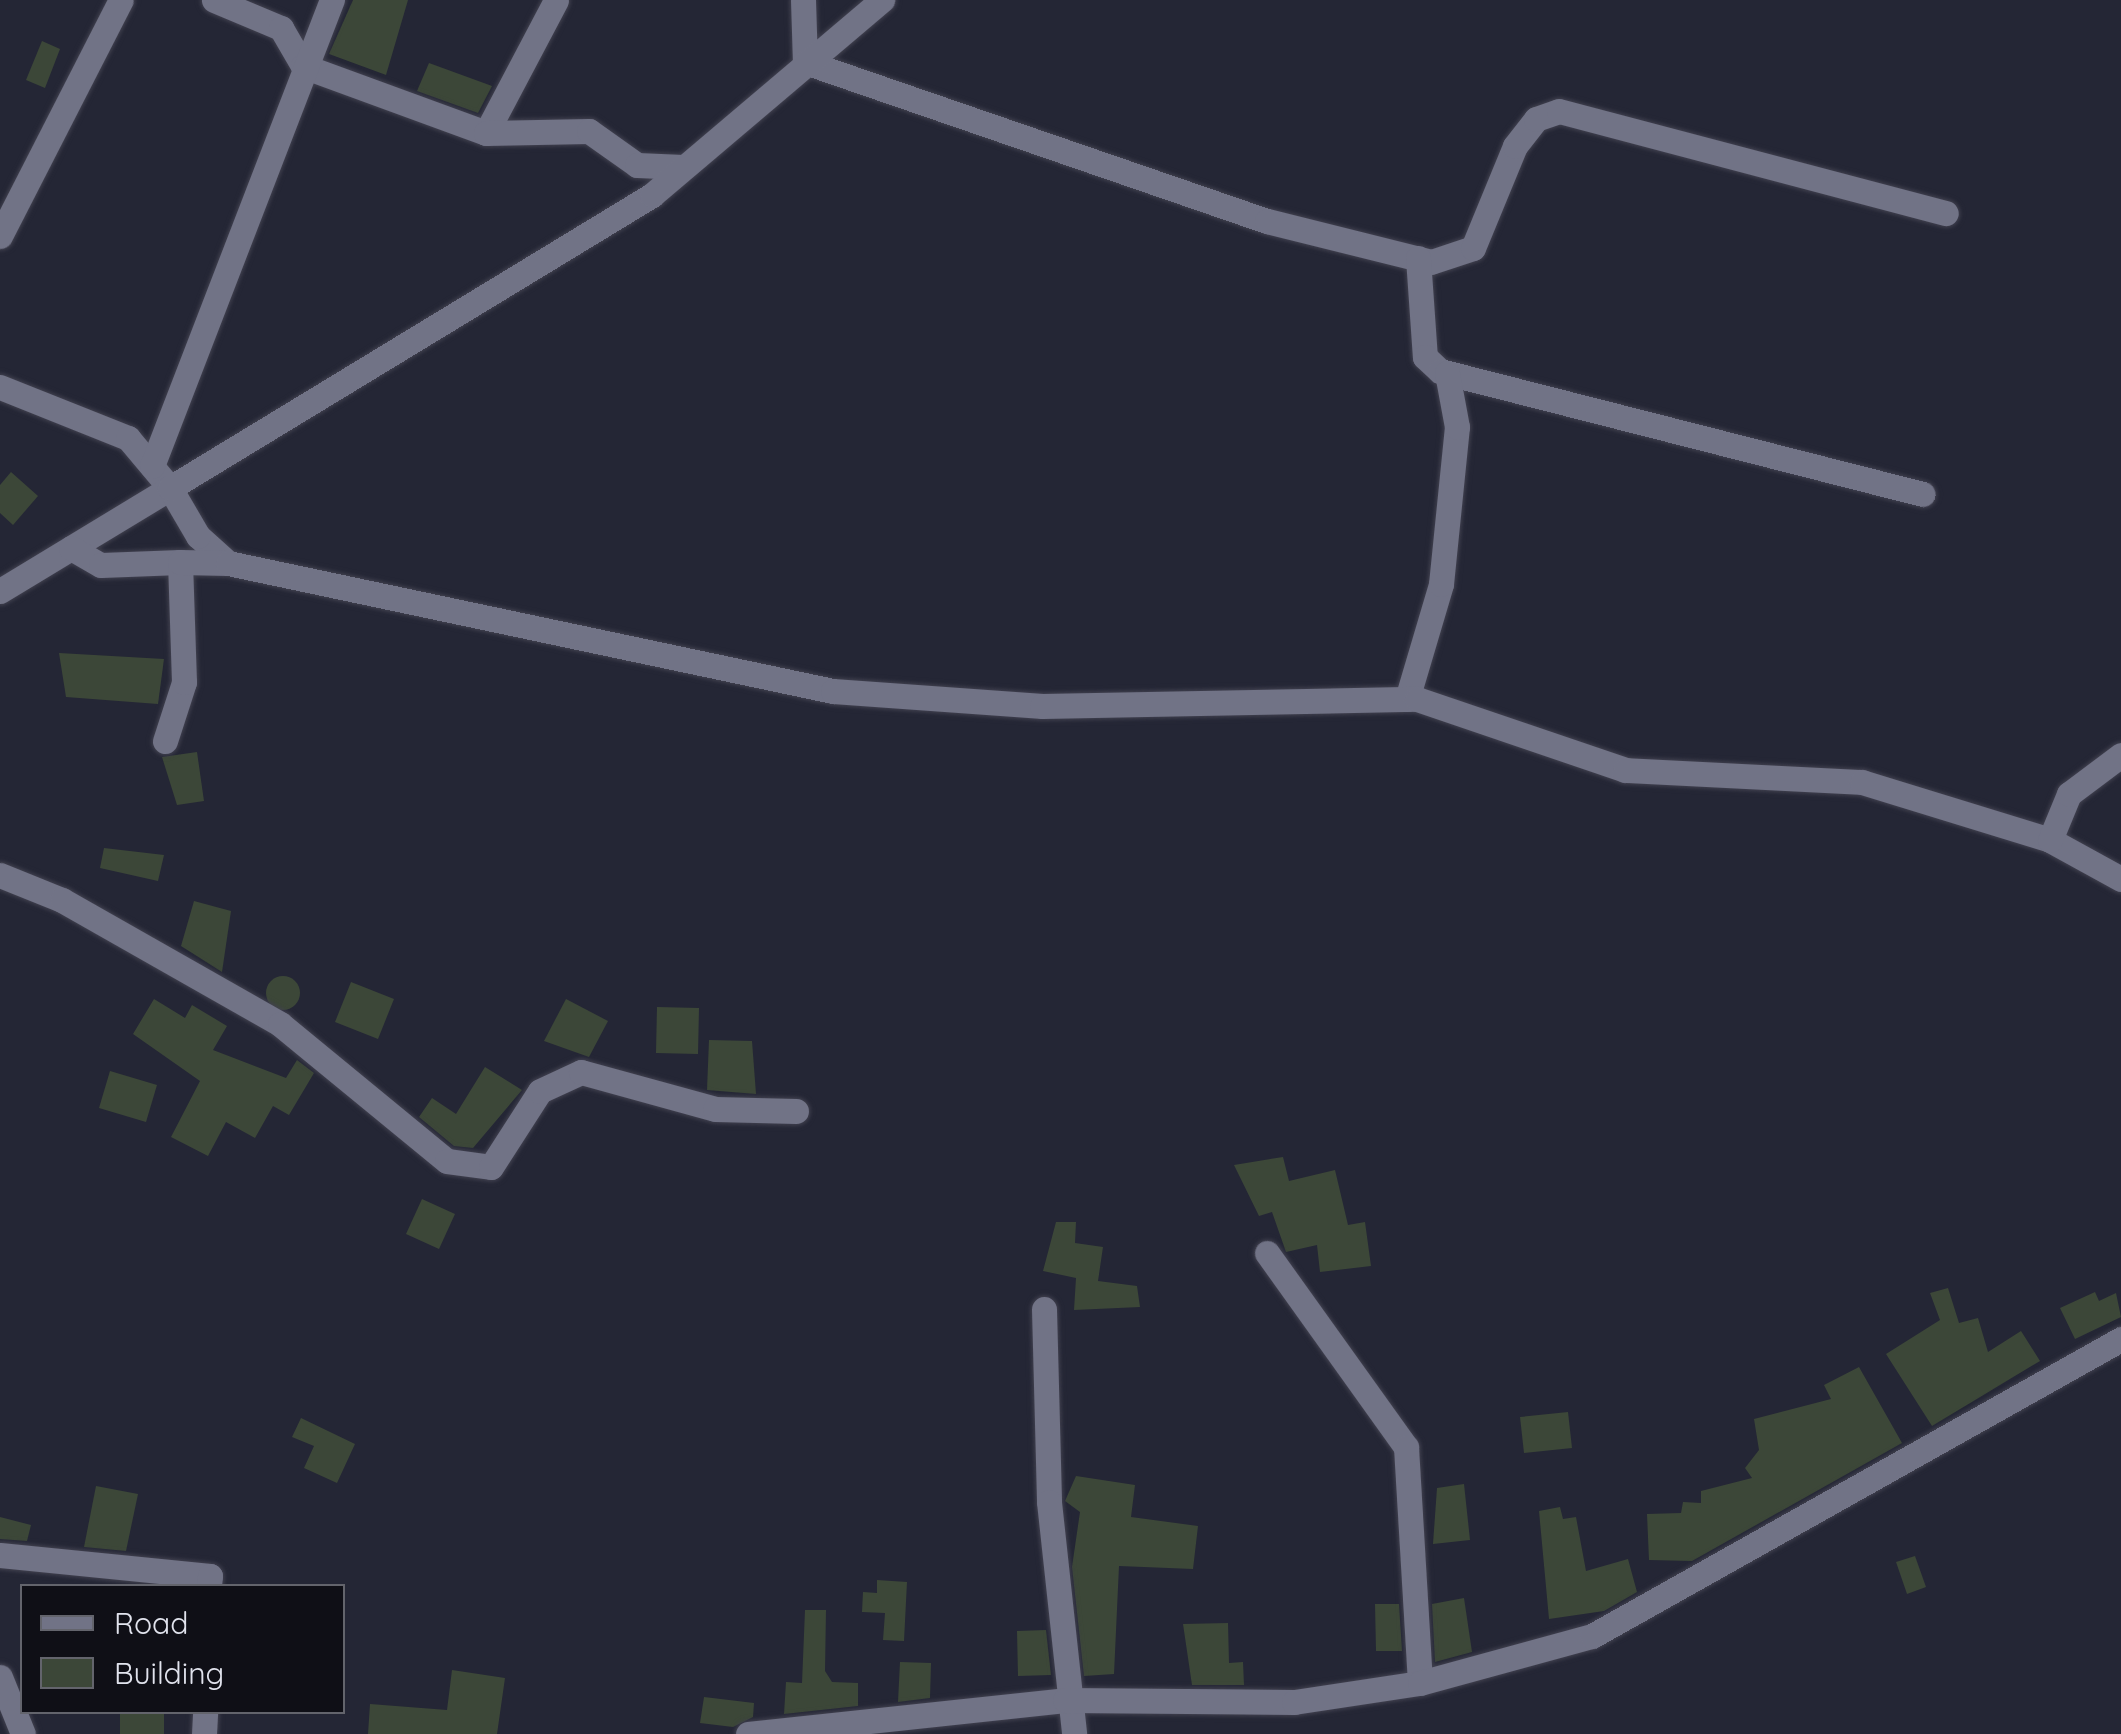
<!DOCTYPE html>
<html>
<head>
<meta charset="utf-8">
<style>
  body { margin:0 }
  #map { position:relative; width:2121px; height:1734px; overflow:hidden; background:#242635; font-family:Quicksand,sans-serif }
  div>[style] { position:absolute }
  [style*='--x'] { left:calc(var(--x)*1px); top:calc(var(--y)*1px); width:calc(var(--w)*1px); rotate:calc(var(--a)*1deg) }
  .building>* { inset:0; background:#3c4738 }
  .round { border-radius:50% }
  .roads { filter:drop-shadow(0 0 2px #41414f) drop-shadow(0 0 2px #41414f) }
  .minor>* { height:25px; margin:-12.5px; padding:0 12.5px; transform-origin:12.5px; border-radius:12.5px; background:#717386 }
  span { translate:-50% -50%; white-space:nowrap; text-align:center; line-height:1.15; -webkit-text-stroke:9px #0f0f16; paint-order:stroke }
  .legend { position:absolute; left:20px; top:1584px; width:325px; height:130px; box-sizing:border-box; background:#0f0f16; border:2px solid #63646c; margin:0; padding:12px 18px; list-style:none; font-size:30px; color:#e1e3ed }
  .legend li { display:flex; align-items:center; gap:20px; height:50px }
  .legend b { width:50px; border:2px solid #63646c }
</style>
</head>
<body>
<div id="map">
  <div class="building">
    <i style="clip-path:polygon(353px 0,408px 0,386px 75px,329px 54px)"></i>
    <i style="clip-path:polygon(42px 41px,60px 49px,45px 88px,26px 80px)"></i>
    <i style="clip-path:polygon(429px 63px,492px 86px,478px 113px,417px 91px)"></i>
    <i style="clip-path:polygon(11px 472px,38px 496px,13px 525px,0 513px,0 485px)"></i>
    <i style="clip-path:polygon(59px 653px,164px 659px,158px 704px,66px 697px)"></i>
    <i style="clip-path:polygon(197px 752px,204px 801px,177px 805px,162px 757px)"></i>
    <i style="clip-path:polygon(104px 848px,164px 855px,158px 881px,100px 868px)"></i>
    <i style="clip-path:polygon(194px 901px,231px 911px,222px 972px,181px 946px)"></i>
    <i class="round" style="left:266px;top:976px;width:34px;height:34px"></i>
    <i style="clip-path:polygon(351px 982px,394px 999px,378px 1039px,335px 1022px)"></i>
    <i style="clip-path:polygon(154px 999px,185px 1018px,192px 1005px,227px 1026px,213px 1050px,286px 1078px,297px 1060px,314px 1073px,289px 1115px,273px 1106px,255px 1138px,226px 1122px,208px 1156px,171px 1137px,200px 1081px,133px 1034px)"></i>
    <i style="clip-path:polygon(566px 999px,608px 1021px,589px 1057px,544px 1041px)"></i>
    <i style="clip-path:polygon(657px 1007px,699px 1008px,698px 1054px,656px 1053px)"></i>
    <i style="clip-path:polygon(709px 1040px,752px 1041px,756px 1094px,707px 1090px)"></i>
    <i style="clip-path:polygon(485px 1067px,522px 1090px,473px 1148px,454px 1146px,419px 1117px,432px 1098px,456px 1114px)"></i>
    <i style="clip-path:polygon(110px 1071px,157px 1085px,146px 1122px,99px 1108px)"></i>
    <i style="clip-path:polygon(1283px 1157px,1289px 1181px,1335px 1170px,1348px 1225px,1365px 1222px,1371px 1266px,1320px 1272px,1317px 1245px,1286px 1252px,1272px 1212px,1259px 1216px,1234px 1165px)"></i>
    <i style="clip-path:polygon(422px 1199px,455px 1214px,439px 1249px,406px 1234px)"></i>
    <i style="clip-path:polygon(1056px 1222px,1076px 1222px,1075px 1243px,1103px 1247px,1098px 1281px,1137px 1286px,1140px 1307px,1074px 1310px,1076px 1278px,1043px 1271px)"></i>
    <i style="clip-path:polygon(1948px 1288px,1959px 1323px,1978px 1318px,1988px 1352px,2021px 1331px,2040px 1361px,1932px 1426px,1886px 1354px,1940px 1320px,1930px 1293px)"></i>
    <i style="clip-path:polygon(2095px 1292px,2099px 1301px,2116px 1293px,2121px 1317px,2075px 1339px,2060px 1308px)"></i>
    <i style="clip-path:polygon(1859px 1367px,1902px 1443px,1692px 1561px,1649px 1560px,1647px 1514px,1681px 1513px,1683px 1502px,1701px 1503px,1701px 1491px,1752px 1478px,1745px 1468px,1759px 1450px,1754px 1419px,1831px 1399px,1824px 1385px)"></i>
    <i style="clip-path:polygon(1568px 1412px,1572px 1448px,1524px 1453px,1520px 1417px)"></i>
    <i style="clip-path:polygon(301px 1418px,355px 1444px,337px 1483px,304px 1468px,314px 1446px,292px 1437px)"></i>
    <i style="clip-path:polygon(1076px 1476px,1135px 1485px,1131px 1517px,1198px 1526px,1193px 1569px,1119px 1566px,1114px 1674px,1084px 1676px,1072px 1567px,1080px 1512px,1065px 1501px)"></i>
    <i style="clip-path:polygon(1464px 1484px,1470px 1540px,1433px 1544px,1437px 1488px)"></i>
    <i style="clip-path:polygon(96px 1486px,138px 1494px,126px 1551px,84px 1547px)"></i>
    <i style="clip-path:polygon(1560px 1507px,1563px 1519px,1576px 1517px,1586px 1571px,1628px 1559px,1637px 1592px,1604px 1611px,1549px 1619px,1539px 1511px)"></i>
    <i style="clip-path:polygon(0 1517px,31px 1525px,27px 1541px,0 1539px)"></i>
    <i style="clip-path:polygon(1915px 1556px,1926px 1587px,1907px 1594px,1896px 1562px)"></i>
    <i style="clip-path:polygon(877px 1580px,907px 1582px,904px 1641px,883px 1640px,885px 1613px,862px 1612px,863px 1592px,877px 1593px)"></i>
    <i style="clip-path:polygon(1464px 1598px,1472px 1652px,1435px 1662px,1432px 1604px)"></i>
    <i style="clip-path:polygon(1375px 1604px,1399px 1604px,1402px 1651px,1376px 1651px)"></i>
    <i style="clip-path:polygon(805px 1610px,826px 1610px,825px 1671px,832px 1682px,858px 1683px,858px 1706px,784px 1714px,786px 1682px,802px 1683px)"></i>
    <i style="clip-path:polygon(1228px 1623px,1229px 1663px,1243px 1662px,1244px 1685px,1192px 1685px,1183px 1624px)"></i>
    <i style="clip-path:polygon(1046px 1630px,1051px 1675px,1018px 1676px,1017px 1631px)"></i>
    <i style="clip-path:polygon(900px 1662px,931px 1663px,930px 1698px,898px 1702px)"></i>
    <i style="clip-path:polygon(452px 1670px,505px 1678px,497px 1734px,368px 1734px,370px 1704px,447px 1710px)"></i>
    <i style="clip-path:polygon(704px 1697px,754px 1703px,753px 1717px,733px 1727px,700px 1723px)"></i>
    <i style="clip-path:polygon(120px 1712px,164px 1712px,164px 1734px,120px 1734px)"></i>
  </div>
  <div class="roads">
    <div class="minor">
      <i style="--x:214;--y:0;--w:73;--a:22.7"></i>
      <i style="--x:281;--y:28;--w:44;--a:59.9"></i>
      <i style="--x:303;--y:66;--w:195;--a:20.1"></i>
      <i style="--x:486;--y:133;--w:150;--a:-62.2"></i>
      <i style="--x:803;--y:0;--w:62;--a:88.2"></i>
      <i style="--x:805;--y:62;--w:489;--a:19"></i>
      <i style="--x:1267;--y:221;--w:169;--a:14"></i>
      <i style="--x:1431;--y:262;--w:44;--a:-18.4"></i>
      <i style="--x:1473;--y:248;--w:110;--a:-67.6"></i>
      <i style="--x:1515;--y:146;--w:34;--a:-52"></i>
      <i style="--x:1536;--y:119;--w:24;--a:-19"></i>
      <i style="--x:1559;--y:111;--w:400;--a:14.8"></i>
      <i style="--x:486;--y:133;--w:103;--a:-1.1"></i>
      <i style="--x:589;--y:131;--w:59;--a:35.3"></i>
      <i style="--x:637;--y:165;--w:46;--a:2.5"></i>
      <i style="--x:0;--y:236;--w:265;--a:-62.9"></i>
      <i style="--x:1418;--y:258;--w:99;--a:86"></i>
      <i style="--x:1425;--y:357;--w:21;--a:43"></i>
      <i style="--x:1440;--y:371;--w:498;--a:14.3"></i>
      <i style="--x:0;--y:387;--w:138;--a:21.7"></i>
      <i style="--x:128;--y:438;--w:65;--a:50"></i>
      <i style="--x:170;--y:488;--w:199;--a:148.8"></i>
      <i style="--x:152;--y:466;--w:500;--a:-68.9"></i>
      <i style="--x:71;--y:548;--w:34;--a:30"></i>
      <i style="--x:101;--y:565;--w:79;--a:-2.2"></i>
      <i style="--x:228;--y:563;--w:40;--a:-138"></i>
      <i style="--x:198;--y:536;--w:56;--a:-120.3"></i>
      <i style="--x:170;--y:488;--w:564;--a:-31.29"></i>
      <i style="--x:652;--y:195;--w:302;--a:-40.3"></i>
      <i style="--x:1407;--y:699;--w:120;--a:-73.5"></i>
      <i style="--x:1441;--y:584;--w:158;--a:-84.2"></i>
      <i style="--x:1457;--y:427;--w:55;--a:-100.5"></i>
      <i style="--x:165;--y:741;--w:62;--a:-72.1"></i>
      <i style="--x:184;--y:682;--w:120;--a:-91.9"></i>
      <i style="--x:180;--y:562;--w:48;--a:1.2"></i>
      <i style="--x:228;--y:563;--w:618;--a:11.95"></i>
      <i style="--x:833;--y:691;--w:210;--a:4.1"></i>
      <i style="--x:1042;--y:706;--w:375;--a:-1.1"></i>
      <i style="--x:1417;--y:699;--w:220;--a:18.8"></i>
      <i style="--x:1625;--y:770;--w:237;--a:2.9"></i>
      <i style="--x:1862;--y:782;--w:197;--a:17.1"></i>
      <i style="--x:2050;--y:840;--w:81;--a:28.8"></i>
      <i style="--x:2050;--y:840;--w:50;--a:-67.6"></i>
      <i style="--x:2069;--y:794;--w:65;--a:-36.9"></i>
      <i style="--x:0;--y:875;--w:67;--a:22"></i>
      <i style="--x:62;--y:900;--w:251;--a:29.6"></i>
      <i style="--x:280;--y:1024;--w:216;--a:39.4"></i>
      <i style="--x:447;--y:1161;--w:44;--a:7.8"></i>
      <i style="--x:491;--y:1167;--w:90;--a:-57.2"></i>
      <i style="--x:540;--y:1091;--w:45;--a:-24.9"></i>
      <i style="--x:581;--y:1072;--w:139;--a:15.4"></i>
      <i style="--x:715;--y:1109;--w:81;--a:1.4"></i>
      <i style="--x:1267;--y:1253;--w:239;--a:54.4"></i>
      <i style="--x:1406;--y:1447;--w:236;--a:86.6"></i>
      <i style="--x:1044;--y:1309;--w:193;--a:88.5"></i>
      <i style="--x:1049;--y:1502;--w:233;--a:83.8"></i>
      <i style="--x:0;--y:1555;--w:211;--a:5.7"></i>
      <i style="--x:210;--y:1576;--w:10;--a:96"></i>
      <i style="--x:0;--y:1677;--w:61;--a:68"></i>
      <i style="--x:204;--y:1734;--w:22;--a:-87"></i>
      <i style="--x:748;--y:1734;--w:319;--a:-6.1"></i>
      <i style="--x:1065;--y:1700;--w:229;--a:0.5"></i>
      <i style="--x:1294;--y:1702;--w:127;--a:-8.6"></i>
      <i style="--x:1420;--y:1683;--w:178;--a:-15.3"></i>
      <i style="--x:1592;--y:1636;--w:607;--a:-29.31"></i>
    </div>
  </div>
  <ul class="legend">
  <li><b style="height:12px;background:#717386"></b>Road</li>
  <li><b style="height:28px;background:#3c4738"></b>Building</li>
  </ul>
</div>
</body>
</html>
